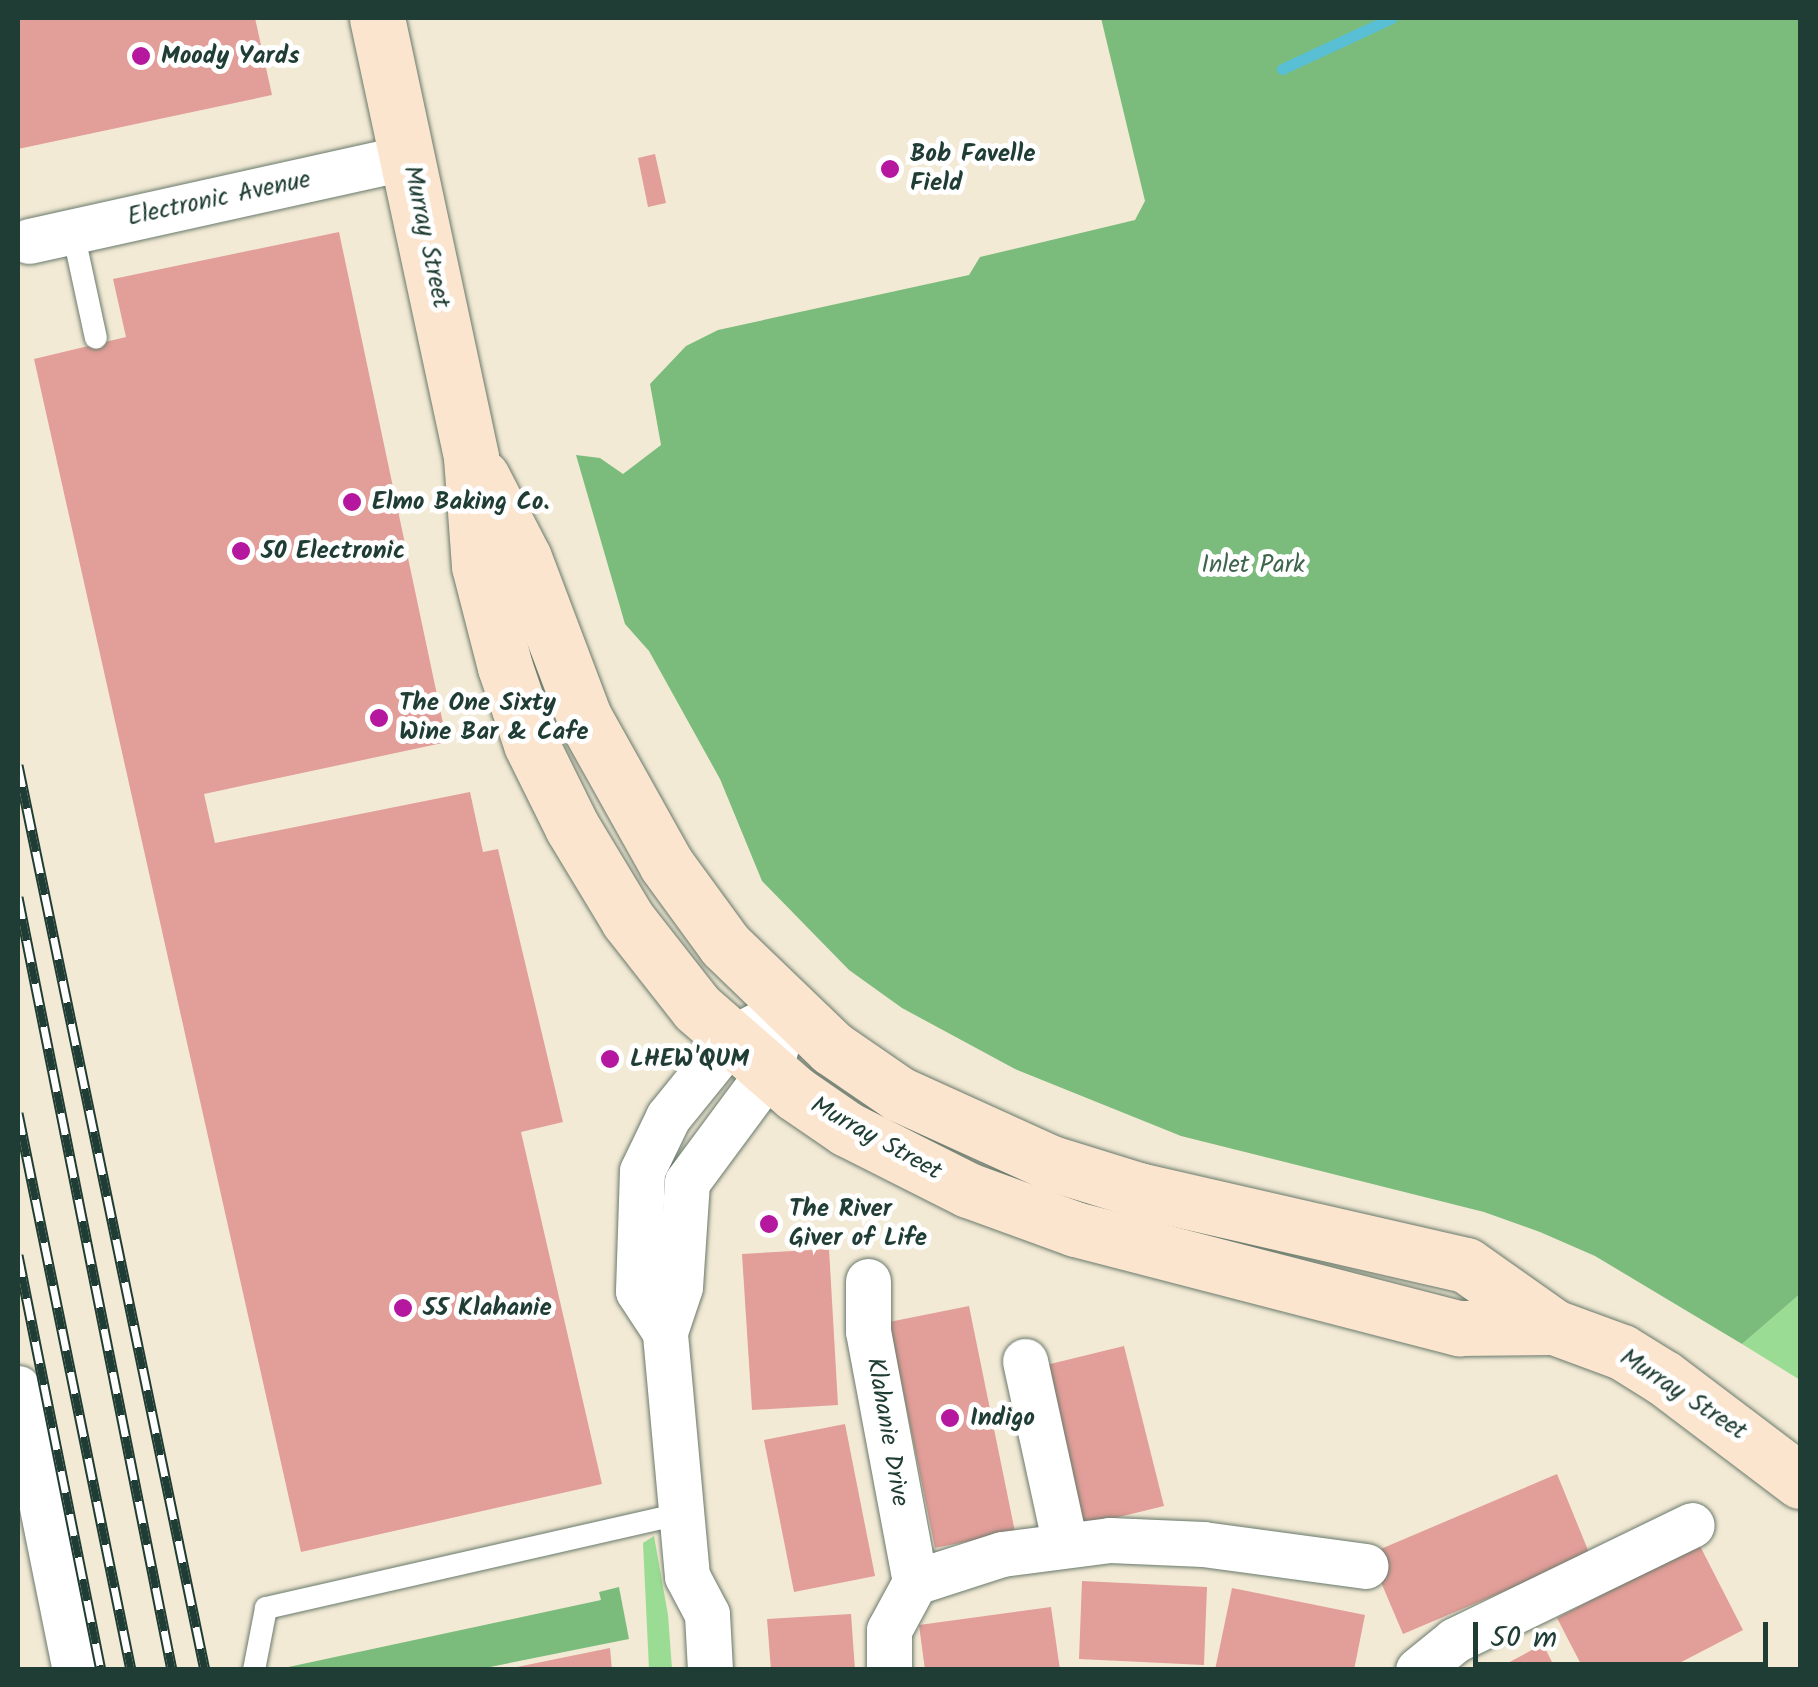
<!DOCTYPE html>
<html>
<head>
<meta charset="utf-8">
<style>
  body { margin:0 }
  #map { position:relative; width:1818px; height:1687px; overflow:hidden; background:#f3ead5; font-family:Kalam,sans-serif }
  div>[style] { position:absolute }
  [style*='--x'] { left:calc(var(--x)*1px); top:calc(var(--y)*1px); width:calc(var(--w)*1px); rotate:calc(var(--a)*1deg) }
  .green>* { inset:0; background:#9adc93 }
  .forest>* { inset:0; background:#7bbc7d }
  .stream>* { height:11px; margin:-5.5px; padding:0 5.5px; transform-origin:5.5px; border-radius:5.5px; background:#58bfd5 }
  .building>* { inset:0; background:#e29e98 }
  .roads { filter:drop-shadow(0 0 2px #697a6c) drop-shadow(0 0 2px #697a6c) }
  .service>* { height:22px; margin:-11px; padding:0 11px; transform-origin:11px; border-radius:11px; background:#fff }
  .minor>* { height:45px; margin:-22.5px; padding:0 22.5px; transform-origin:22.5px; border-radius:22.5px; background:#fff }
  .secondary>* { height:55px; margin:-27.5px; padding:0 27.5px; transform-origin:27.5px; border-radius:27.5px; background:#fbe5cf }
  .rail>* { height:11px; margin-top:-5.5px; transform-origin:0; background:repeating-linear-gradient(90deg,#fff 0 22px,#1f3d34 0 44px); box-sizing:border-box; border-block:2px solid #1f3d34 }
  .dots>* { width:28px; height:28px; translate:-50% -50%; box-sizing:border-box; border:5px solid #fff; border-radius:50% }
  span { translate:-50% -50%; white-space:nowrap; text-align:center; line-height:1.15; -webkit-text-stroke:10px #fff; paint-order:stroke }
  .poi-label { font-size:25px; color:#1f3d34; font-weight:700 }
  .left { translate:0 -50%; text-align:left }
  .street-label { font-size:25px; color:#1f3d34 }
  .park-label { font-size:25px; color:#3e654c }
  .frame { position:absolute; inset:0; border:20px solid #1f3d34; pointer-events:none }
  .scale { position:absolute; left:1473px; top:1622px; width:295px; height:45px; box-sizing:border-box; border:5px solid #1f3d34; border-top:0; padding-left:12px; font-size:30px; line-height:35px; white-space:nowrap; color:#1f3d34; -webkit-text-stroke:8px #fff; paint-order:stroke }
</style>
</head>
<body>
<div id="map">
  <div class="green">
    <i style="clip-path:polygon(1800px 1294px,1800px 1380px,1742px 1344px)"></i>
    <i style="clip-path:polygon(654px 1536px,668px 1615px,672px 1669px,649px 1669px,643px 1543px)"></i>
  </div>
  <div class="forest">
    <i style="clip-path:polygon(1101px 18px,1800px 18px,1800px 1294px,1742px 1344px,1595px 1256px,1540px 1232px,1484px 1212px,1181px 1136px,1015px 1069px,902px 1008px,849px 970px,762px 881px,720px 779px,649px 651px,625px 624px,576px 455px,600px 458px,623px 474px,661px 445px,650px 384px,686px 346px,718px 330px,969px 275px,980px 257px,1135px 220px,1145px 201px)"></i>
    <i style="clip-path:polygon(619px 1587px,629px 1639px,480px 1669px,279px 1669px,601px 1600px,599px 1592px)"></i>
  </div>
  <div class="stream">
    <i style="--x:1282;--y:69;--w:121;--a:-24.9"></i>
  </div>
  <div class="building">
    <i style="clip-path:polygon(18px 18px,255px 18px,272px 95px,18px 149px)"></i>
    <i style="clip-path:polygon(655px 154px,666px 203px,648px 207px,638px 158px)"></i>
    <i style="clip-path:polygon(339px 232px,447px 742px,204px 794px,215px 843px,470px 792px,483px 852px,498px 849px,563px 1122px,521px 1132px,602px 1484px,301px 1552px,34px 359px,126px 337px,113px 279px)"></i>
    <i style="clip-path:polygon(829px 1249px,838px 1405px,752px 1410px,742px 1254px)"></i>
    <i style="clip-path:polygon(969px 1306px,1015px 1532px,935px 1548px,889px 1322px)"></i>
    <i style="clip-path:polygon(1124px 1346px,1164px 1506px,1078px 1527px,1038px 1367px)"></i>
    <i style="clip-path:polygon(845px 1424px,875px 1576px,794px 1592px,764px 1440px)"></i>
    <i style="clip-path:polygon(1557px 1474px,1590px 1555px,1403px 1634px,1369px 1554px)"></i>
    <i style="clip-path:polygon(1699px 1544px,1743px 1630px,1666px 1670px,1584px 1670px,1557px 1618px)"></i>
    <i style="clip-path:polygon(1082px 1581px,1207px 1587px,1204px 1665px,1079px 1659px)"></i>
    <i style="clip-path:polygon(1232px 1588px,1365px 1615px,1354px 1670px,1215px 1670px)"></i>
    <i style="clip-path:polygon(1051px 1607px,1060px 1670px,925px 1670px,919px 1625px)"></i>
    <i style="clip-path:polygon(851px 1614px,855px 1670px,771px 1670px,767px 1619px)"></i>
    <i style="clip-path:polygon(1543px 1644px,1556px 1670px,1496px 1670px,1504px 1665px)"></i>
    <i style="clip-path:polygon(610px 1648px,612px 1670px,512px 1670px,512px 1668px)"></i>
  </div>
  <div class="roads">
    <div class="service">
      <i style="--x:73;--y:232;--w:108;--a:77.8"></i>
      <i style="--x:254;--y:1670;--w:63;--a:-79"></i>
      <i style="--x:266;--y:1608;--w:424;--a:-12.8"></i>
    </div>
    <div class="minor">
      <i style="--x:29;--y:241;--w:389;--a:-12.5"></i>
      <i style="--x:868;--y:1281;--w:50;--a:90"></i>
      <i style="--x:868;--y:1331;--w:255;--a:79.4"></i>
      <i style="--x:665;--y:1332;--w:49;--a:-123.4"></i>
      <i style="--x:638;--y:1291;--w:120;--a:-88.1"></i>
      <i style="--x:642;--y:1171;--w:60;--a:-64.3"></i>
      <i style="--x:668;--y:1117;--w:102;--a:-51"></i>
      <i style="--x:732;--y:1038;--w:35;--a:-27"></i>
      <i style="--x:1025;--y:1361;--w:188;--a:77.7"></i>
      <i style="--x:18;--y:1388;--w:288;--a:78.6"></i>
      <i style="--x:710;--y:1670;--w:56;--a:-93.1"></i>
      <i style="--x:707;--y:1614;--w:43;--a:-117.8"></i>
      <i style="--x:687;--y:1576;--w:245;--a:-95.2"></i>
      <i style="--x:665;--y:1332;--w:47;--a:-71.6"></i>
      <i style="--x:680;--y:1287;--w:105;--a:-86.2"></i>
      <i style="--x:687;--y:1182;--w:138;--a:-53.5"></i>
      <i style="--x:769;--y:1071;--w:65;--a:-73.8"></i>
      <i style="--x:889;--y:1670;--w:40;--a:-90"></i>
      <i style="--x:889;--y:1630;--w:55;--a:-61.6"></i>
      <i style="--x:915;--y:1582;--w:91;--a:-17.8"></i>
      <i style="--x:1002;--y:1554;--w:109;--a:-7.4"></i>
      <i style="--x:1110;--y:1540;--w:93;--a:2.5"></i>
      <i style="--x:1203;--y:1544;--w:164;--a:7.7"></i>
      <i style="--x:1418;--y:1670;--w:48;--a:-39"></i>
      <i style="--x:1455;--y:1640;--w:263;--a:-25.9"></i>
    </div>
    <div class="secondary">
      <i style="--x:377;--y:18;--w:449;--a:77.9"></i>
      <i style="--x:471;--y:457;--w:109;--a:85.8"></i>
      <i style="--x:479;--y:566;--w:104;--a:75.6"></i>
      <i style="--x:505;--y:667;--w:81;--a:71.3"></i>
      <i style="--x:531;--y:744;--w:93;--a:63.7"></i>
      <i style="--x:572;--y:827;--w:109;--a:58.9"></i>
      <i style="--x:628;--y:920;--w:112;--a:51.9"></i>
      <i style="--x:697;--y:1008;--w:131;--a:41"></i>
      <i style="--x:796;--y:1094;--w:62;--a:34.5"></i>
      <i style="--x:847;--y:1129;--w:136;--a:26.8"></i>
      <i style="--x:968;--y:1190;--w:114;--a:20"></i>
      <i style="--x:1075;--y:1229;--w:397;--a:14.5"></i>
      <i style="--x:1459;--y:1328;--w:95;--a:-0.6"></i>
      <i style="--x:482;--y:477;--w:91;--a:62.6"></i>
      <i style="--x:524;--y:558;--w:170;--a:69.3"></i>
      <i style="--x:584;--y:717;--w:168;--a:60.8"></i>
      <i style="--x:666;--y:864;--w:100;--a:53.9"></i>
      <i style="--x:725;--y:945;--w:149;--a:43.9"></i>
      <i style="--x:832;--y:1048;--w:81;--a:34.5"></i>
      <i style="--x:899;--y:1094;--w:167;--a:24.4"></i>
      <i style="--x:1051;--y:1163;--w:91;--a:17.2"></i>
      <i style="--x:1138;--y:1190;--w:336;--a:12.9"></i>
      <i style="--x:1466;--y:1265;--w:108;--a:35.2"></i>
      <i style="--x:1554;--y:1327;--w:72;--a:20.2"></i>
      <i style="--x:1622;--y:1352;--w:49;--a:31.8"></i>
      <i style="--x:1664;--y:1378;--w:171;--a:37.1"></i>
    </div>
  </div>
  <div class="rail">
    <i style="--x:18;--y:765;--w:924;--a:78.33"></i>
    <i style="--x:18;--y:897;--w:788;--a:78.73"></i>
    <i style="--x:18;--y:1113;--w:568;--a:78.53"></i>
    <i style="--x:18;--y:1255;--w:423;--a:78.7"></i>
  </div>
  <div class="dots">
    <i style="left:141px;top:56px;background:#b5179e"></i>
    <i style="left:890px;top:169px;background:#b5179e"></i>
    <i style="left:352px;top:502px;background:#b5179e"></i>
    <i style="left:241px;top:551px;background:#b5179e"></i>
    <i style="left:379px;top:718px;background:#b5179e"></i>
    <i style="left:610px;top:1059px;background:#b5179e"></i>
    <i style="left:769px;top:1224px;background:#b5179e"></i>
    <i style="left:403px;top:1308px;background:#b5179e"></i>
    <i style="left:950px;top:1418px;background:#b5179e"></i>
  </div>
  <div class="poi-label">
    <span class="left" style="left:161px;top:56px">Moody Yards</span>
    <span class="left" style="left:910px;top:169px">Bob Favelle<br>Field</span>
    <span class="left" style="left:372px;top:502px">Elmo Baking Co.</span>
    <span class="left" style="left:261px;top:551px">50 Electronic</span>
    <span class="left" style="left:399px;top:718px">The One Sixty<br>Wine Bar &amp; Cafe</span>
    <span class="left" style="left:630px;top:1059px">LHEW'QUM</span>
    <span class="left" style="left:789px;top:1224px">The River<br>Giver of Life</span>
    <span class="left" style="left:423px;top:1308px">55 Klahanie</span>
    <span class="left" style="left:970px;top:1418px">Indigo</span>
  </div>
  <div class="street-label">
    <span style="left:219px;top:199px;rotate:-12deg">Electronic Avenue</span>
    <span style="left:426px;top:237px;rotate:78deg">Murray Street</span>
    <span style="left:876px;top:1139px;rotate:29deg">Murray Street</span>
    <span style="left:1683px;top:1395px;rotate:33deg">Murray Street</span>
    <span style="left:887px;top:1432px;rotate:80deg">Klahanie Drive</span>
  </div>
  <div class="park-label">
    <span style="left:1253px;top:565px">Inlet Park</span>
  </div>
  <div class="frame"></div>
  <div class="scale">50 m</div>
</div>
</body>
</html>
